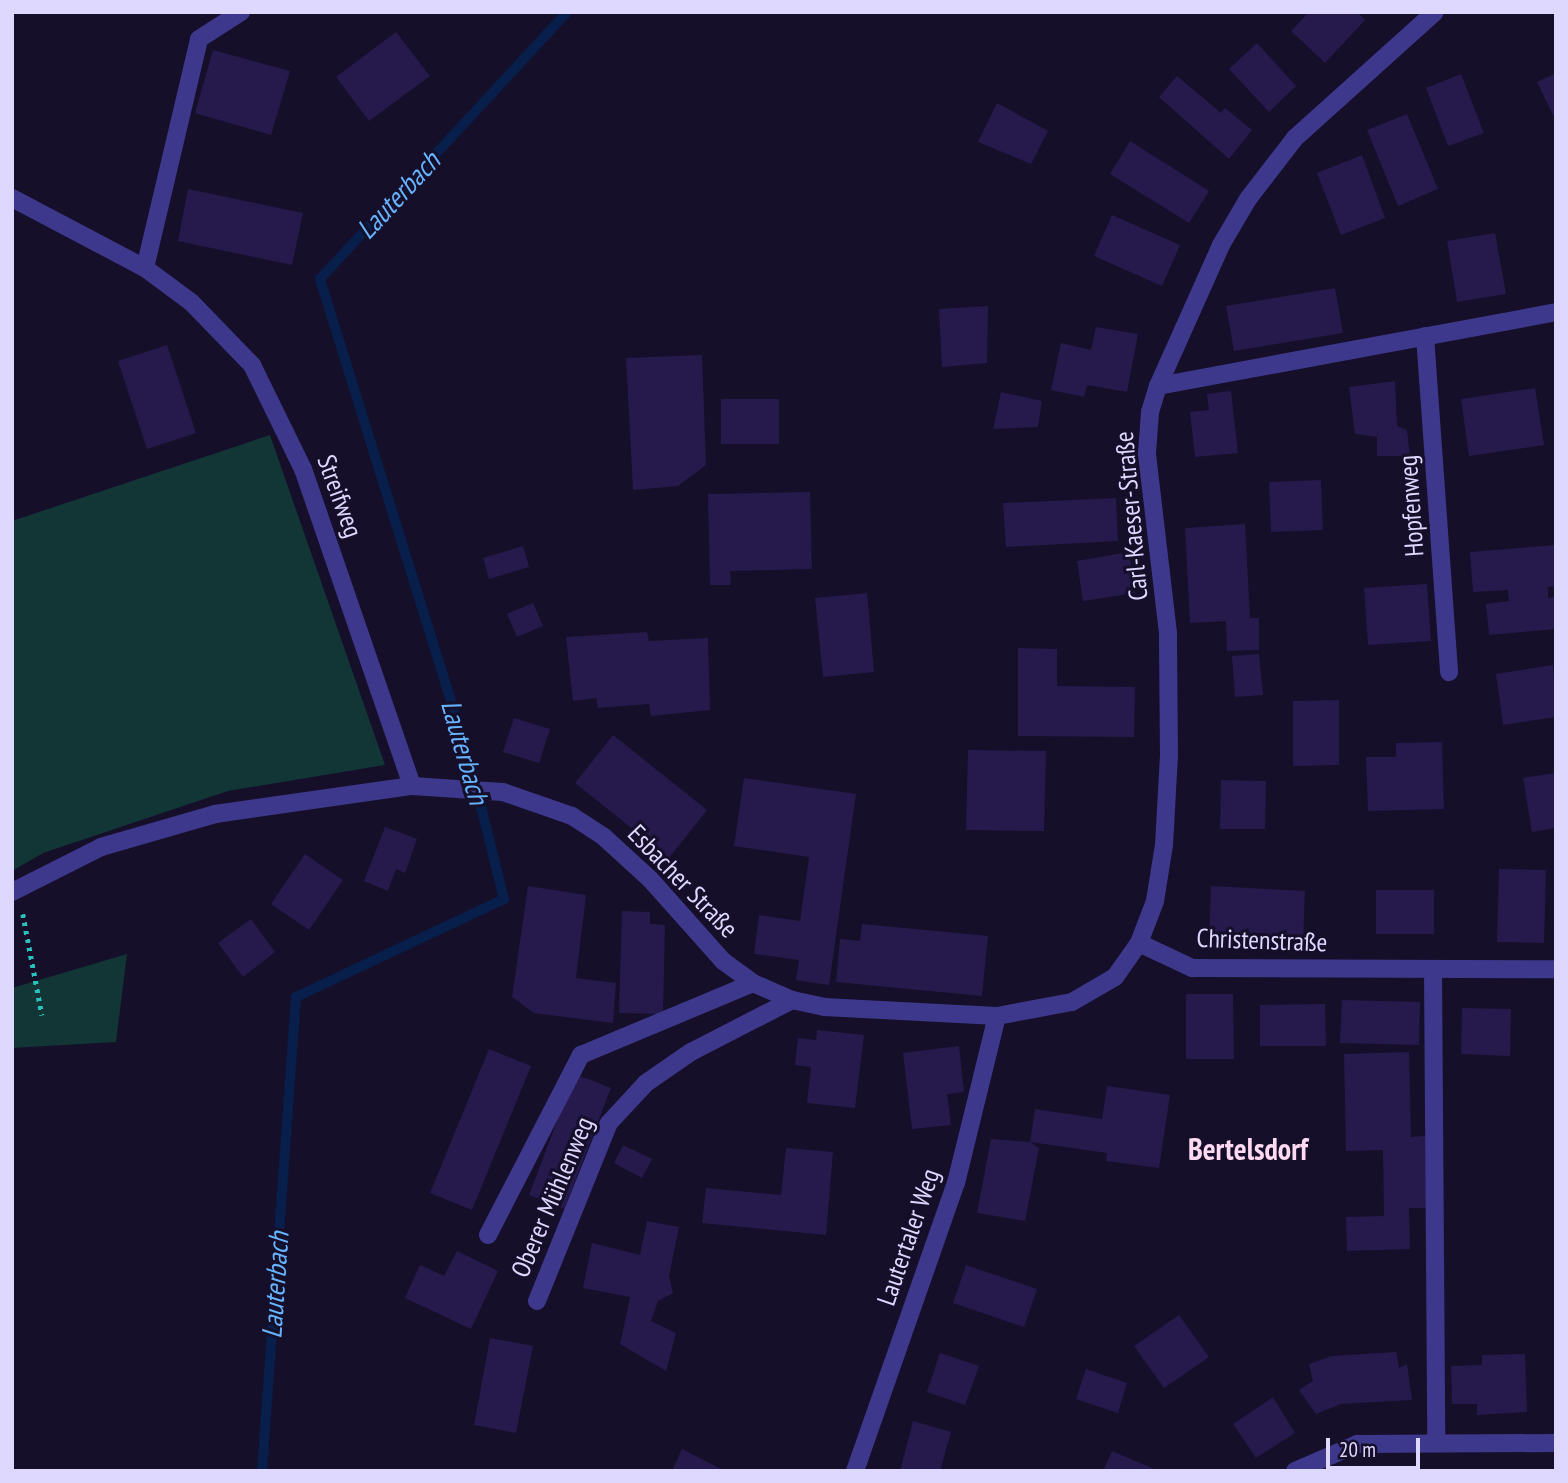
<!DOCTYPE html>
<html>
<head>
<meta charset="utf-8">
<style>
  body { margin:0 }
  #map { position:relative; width:1568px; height:1483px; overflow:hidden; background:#150f2a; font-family:"PT Sans Narrow",sans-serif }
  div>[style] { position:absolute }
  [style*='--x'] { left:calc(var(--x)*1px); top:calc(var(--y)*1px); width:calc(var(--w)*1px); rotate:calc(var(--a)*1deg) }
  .green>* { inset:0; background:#123535 }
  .stream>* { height:10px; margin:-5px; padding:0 5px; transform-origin:5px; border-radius:5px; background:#081e4b }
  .building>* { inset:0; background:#261a4c }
  .path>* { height:4.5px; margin-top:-2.25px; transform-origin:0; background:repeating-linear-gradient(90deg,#29c2be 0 3.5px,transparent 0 8.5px) }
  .minor>* { height:18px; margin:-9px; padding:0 9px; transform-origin:9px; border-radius:9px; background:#3e388c }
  span { translate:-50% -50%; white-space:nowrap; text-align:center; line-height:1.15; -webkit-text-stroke:6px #150f2a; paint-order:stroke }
  .street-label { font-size:26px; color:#ded8ff }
  .water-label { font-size:28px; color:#66b3ff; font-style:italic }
  .quarter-label { font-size:30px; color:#ffdaf0; font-weight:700 }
  .frame { position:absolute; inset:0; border:14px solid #ded8ff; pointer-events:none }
  .scale { position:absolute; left:1326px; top:1438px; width:94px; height:32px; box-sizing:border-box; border:4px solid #ded8ff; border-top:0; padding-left:9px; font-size:21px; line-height:24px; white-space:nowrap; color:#ded8ff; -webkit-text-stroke:5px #150f2a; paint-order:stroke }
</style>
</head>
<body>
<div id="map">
  <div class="green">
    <i style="clip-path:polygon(270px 435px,385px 765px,228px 791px,43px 853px,12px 871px,12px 521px)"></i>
    <i style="clip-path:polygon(127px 954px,116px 1042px,12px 1048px,12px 988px)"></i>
  </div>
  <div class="stream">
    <i style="--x:262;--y:1471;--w:475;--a:-85.9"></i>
    <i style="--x:296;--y:997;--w:230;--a:-25.2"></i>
    <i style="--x:504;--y:899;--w:144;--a:-104"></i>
    <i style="--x:469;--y:759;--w:503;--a:-107.25"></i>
    <i style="--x:320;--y:279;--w:364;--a:-47.2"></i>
  </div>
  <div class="building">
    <i style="clip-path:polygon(1309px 12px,1357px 12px,1365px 20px,1325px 63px,1291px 31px)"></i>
    <i style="clip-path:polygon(396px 32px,430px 76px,369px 121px,336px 77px)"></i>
    <i style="clip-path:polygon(1257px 43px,1296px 86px,1269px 112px,1229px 69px)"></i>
    <i style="clip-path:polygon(213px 50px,290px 71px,271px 135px,195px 113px)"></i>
    <i style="clip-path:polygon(1556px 73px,1556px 121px,1537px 82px)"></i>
    <i style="clip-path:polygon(1461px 74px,1484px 133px,1448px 146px,1426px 88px)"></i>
    <i style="clip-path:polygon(1177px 76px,1221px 113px,1225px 108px,1252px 130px,1229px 159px,1159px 97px)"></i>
    <i style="clip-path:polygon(997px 103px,1048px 131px,1031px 164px,978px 142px)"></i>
    <i style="clip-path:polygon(1407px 114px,1438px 189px,1398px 206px,1367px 130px)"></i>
    <i style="clip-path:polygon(1130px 141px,1209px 191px,1189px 223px,1110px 174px)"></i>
    <i style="clip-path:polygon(1362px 155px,1385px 218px,1341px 235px,1317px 173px)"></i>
    <i style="clip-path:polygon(188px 189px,303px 213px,292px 265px,178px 241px)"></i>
    <i style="clip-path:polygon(1112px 215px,1180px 245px,1162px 286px,1094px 256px)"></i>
    <i style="clip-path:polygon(1495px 233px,1506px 294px,1457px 302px,1447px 241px)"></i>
    <i style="clip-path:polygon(1335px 288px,1343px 333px,1234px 351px,1226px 306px)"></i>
    <i style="clip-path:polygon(988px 306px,987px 363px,942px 367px,939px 309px)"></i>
    <i style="clip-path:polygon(1096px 327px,1138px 334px,1127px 392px,1087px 385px,1084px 397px,1051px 390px,1061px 343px,1091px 350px)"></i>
    <i style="clip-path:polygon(167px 345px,196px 433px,147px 449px,118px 361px)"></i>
    <i style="clip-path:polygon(702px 355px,706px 465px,678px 486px,633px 490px,626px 358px)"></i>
    <i style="clip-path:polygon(1395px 381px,1397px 426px,1407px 430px,1410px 456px,1377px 456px,1377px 437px,1355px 434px,1349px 387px)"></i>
    <i style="clip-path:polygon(1535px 388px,1544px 445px,1469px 456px,1461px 399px)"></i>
    <i style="clip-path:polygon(1231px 391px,1238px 453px,1195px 457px,1190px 412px,1209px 410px,1207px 394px)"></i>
    <i style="clip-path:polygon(1001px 392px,1042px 401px,1038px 427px,993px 429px)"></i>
    <i style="clip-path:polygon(721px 399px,779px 399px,779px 444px,721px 444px)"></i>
    <i style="clip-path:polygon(1321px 480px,1323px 530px,1271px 532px,1269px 482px)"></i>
    <i style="clip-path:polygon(810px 492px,812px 569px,730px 571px,731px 585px,710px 585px,708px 494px)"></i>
    <i style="clip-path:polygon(1116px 498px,1118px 541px,1006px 547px,1003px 503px)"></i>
    <i style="clip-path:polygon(1245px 524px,1250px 618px,1259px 618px,1259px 650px,1227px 651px,1226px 621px,1190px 623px,1185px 528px)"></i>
    <i style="clip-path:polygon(1556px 545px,1556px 586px,1548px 587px,1548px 598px,1554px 597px,1556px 629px,1489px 635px,1486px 604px,1509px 601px,1508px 590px,1473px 592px,1470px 552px)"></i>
    <i style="clip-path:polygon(523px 546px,529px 567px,489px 579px,483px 558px)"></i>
    <i style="clip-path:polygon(1129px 552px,1135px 593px,1083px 601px,1077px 561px)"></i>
    <i style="clip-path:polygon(1427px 584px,1431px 641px,1368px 645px,1364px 588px)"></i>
    <i style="clip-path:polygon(867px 593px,874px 672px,823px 677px,815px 598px)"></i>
    <i style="clip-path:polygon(533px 603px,543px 626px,517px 637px,507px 614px)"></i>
    <i style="clip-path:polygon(647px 632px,649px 641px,708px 638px,710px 710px,651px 716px,649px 704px,598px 708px,596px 698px,573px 701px,566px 637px)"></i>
    <i style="clip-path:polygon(1018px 648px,1057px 649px,1057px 686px,1135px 687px,1134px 737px,1018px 736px)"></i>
    <i style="clip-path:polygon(1259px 654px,1263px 695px,1235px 697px,1232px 656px)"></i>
    <i style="clip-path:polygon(1553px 665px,1556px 717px,1503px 725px,1496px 674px)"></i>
    <i style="clip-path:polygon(1339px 700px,1339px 765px,1293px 766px,1293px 701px)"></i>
    <i style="clip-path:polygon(514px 718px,550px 729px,539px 763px,503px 752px)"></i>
    <i style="clip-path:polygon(613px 735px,707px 810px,669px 858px,575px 783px)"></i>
    <i style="clip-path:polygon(1442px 742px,1444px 809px,1368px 811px,1366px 757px,1396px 757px,1396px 743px)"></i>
    <i style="clip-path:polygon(968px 750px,1046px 751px,1044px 831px,966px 830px)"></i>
    <i style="clip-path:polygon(1556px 773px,1556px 828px,1532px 832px,1523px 778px)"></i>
    <i style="clip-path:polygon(744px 778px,856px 794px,829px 985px,796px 980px,799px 960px,754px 954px,759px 915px,800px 921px,809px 857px,734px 846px)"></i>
    <i style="clip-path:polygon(1221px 780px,1266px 781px,1265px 829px,1220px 829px)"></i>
    <i style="clip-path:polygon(385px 827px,417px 839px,405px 873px,396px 869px,388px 891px,364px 881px)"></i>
    <i style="clip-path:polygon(305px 854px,343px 880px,309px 930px,271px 904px)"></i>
    <i style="clip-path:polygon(1499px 869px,1546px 870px,1544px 943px,1497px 942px)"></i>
    <i style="clip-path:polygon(528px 886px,586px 895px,576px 978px,616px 983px,613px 1023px,534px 1013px,512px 997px)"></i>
    <i style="clip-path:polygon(1211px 886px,1305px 891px,1303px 942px,1209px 937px)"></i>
    <i style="clip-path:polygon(1376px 890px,1434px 890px,1434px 934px,1376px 934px)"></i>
    <i style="clip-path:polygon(622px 911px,650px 912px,650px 924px,665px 925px,663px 1014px,619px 1013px)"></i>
    <i style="clip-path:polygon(251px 919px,275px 952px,243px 977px,218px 943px)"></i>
    <i style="clip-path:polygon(862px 924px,988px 936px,982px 996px,836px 982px,840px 939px,860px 941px)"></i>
    <i style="clip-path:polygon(1186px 994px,1233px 994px,1234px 1059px,1186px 1059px)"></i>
    <i style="clip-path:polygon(1342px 1000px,1420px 1002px,1419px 1045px,1340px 1043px)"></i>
    <i style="clip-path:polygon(1325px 1004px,1326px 1046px,1260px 1046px,1260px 1005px)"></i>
    <i style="clip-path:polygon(1462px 1008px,1511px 1009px,1510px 1056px,1461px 1054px)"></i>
    <i style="clip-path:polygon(817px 1030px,864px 1035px,855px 1108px,807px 1103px,811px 1067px,795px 1065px,798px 1038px,816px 1040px)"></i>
    <i style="clip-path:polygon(959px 1046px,964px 1092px,947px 1094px,951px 1125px,912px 1129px,903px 1053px)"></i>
    <i style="clip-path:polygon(489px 1049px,531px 1066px,472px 1210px,430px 1193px)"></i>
    <i style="clip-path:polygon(1409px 1052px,1411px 1137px,1425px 1136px,1427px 1208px,1409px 1208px,1410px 1249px,1347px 1251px,1346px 1217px,1384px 1216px,1383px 1150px,1346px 1151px,1344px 1054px)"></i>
    <i style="clip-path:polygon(575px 1074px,611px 1088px,564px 1209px,529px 1195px)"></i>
    <i style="clip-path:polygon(1107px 1086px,1170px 1095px,1159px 1168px,1106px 1161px,1107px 1153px,1030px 1142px,1035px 1109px,1102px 1119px)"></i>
    <i style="clip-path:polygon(991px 1139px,1030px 1142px,1039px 1148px,1025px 1221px,977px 1213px)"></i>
    <i style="clip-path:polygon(623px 1145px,652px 1159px,642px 1178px,614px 1163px)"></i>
    <i style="clip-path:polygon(786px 1148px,833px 1152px,826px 1235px,702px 1223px,706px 1188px,781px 1195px)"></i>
    <i style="clip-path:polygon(647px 1221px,679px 1227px,669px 1276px,673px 1293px,658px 1301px,651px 1321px,676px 1333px,666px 1371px,620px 1344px,630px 1297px,583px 1288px,592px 1243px,640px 1255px)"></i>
    <i style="clip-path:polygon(457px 1251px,498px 1271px,471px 1329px,405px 1298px,420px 1265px,444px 1276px)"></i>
    <i style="clip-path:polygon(966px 1265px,1037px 1289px,1024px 1327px,953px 1303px)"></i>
    <i style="clip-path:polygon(1179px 1315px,1209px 1357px,1164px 1388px,1134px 1346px)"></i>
    <i style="clip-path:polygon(490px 1338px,533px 1346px,516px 1433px,474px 1425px)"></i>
    <i style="clip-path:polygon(1396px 1352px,1399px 1368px,1407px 1364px,1412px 1400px,1341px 1404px,1316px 1414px,1299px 1390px,1313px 1381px,1309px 1364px,1332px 1356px)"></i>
    <i style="clip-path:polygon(940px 1353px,979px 1366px,965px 1405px,927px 1392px)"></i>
    <i style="clip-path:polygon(1525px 1354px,1527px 1412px,1477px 1415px,1477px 1404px,1452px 1404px,1451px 1366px,1482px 1365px,1482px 1355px)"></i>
    <i style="clip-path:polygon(1086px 1369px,1127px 1383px,1118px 1413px,1076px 1399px)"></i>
    <i style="clip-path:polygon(1273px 1397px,1295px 1433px,1256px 1458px,1233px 1424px)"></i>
    <i style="clip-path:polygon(913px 1421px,951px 1432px,940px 1471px,900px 1471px)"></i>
    <i style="clip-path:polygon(682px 1449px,725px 1471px,672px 1471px)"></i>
    <i style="clip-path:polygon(1112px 1451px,1159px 1471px,1103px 1471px)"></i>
  </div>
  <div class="path">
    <i style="--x:23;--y:914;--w:103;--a:79.3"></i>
  </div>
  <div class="minor">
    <i style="--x:12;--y:198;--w:150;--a:27.8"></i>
    <i style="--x:145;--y:268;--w:57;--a:36.5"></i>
    <i style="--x:191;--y:302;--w:88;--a:45.9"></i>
    <i style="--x:252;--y:365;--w:116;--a:63.9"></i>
    <i style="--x:303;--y:469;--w:335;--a:71"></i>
    <i style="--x:145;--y:268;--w:235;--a:-76.7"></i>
    <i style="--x:199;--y:39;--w:50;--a:-32.7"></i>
    <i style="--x:1425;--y:336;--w:337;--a:85.9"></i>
    <i style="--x:1158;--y:386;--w:405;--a:-10.5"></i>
    <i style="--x:12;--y:892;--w:100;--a:-26.8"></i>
    <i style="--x:101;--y:847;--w:119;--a:-16.1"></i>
    <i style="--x:215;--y:814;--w:199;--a:-8.1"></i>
    <i style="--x:412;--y:786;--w:91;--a:3.8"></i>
    <i style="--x:503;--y:792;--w:73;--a:19.2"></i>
    <i style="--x:572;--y:816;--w:38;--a:33"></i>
    <i style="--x:604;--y:837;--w:62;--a:42.4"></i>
    <i style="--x:650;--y:879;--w:110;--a:48.3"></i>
    <i style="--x:723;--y:961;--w:37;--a:36"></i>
    <i style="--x:753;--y:983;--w:43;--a:23.6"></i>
    <i style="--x:792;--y:1000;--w:33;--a:12"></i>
    <i style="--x:824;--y:1007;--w:173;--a:3"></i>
    <i style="--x:997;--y:1016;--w:76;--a:-10.6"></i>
    <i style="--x:1072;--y:1002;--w:50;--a:-30.2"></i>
    <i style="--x:1115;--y:977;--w:42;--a:-54.8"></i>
    <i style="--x:1139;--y:943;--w:45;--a:-69.1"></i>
    <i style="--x:1155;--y:901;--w:57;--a:-80.9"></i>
    <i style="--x:1164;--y:845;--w:89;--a:-86.8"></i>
    <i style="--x:1169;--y:756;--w:123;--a:-90.5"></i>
    <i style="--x:1168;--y:633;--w:181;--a:-96.7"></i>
    <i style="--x:1147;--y:453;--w:41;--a:-85.8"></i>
    <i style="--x:1150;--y:412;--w:27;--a:-73"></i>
    <i style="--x:1158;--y:386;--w:154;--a:-65.9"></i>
    <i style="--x:1221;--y:245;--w:53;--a:-59.6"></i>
    <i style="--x:1248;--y:199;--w:77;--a:-52.4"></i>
    <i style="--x:1295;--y:138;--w:188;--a:-42"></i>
    <i style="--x:1139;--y:943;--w:59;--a:25.3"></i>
    <i style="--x:1192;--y:968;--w:364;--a:0.2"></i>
    <i style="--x:1433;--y:969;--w:474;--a:89.6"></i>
    <i style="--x:488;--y:1235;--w:203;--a:-62.7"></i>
    <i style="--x:581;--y:1055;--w:186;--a:-22.7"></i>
    <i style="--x:537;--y:1301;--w:192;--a:-68"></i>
    <i style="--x:609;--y:1123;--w:54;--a:-47.2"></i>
    <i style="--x:646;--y:1083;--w:55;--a:-34.6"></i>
    <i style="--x:691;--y:1052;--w:114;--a:-27.2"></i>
    <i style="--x:855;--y:1471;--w:305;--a:-70.7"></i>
    <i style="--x:956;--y:1183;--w:172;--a:-76.2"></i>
    <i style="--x:1295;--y:1471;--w:68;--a:-23.5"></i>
    <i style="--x:1357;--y:1444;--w:199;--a:-0.3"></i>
  </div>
  <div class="street-label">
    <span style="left:340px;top:496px;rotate:70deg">Streifweg</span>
    <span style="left:1411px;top:506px;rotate:-94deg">Hopfenweg</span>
    <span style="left:1131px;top:516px;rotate:-95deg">Carl-Kaeser-Straße</span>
    <span style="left:683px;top:881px;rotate:46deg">Esbacher Straße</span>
    <span style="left:1262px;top:940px;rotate:2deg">Christenstraße</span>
    <span style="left:552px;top:1197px;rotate:-67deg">Oberer Mühlenweg</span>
    <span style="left:908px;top:1237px;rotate:-71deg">Lautertaler Weg</span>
  </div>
  <div class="water-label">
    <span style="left:398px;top:195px;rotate:-47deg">Lauterbach</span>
    <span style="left:465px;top:752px;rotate:74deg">Lauterbach</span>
    <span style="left:275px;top:1285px;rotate:-86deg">Lauterbach</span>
  </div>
  <div class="quarter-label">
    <span style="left:1248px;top:1149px">Bertelsdorf</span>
  </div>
  <div class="frame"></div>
  <div class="scale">20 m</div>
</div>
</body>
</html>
